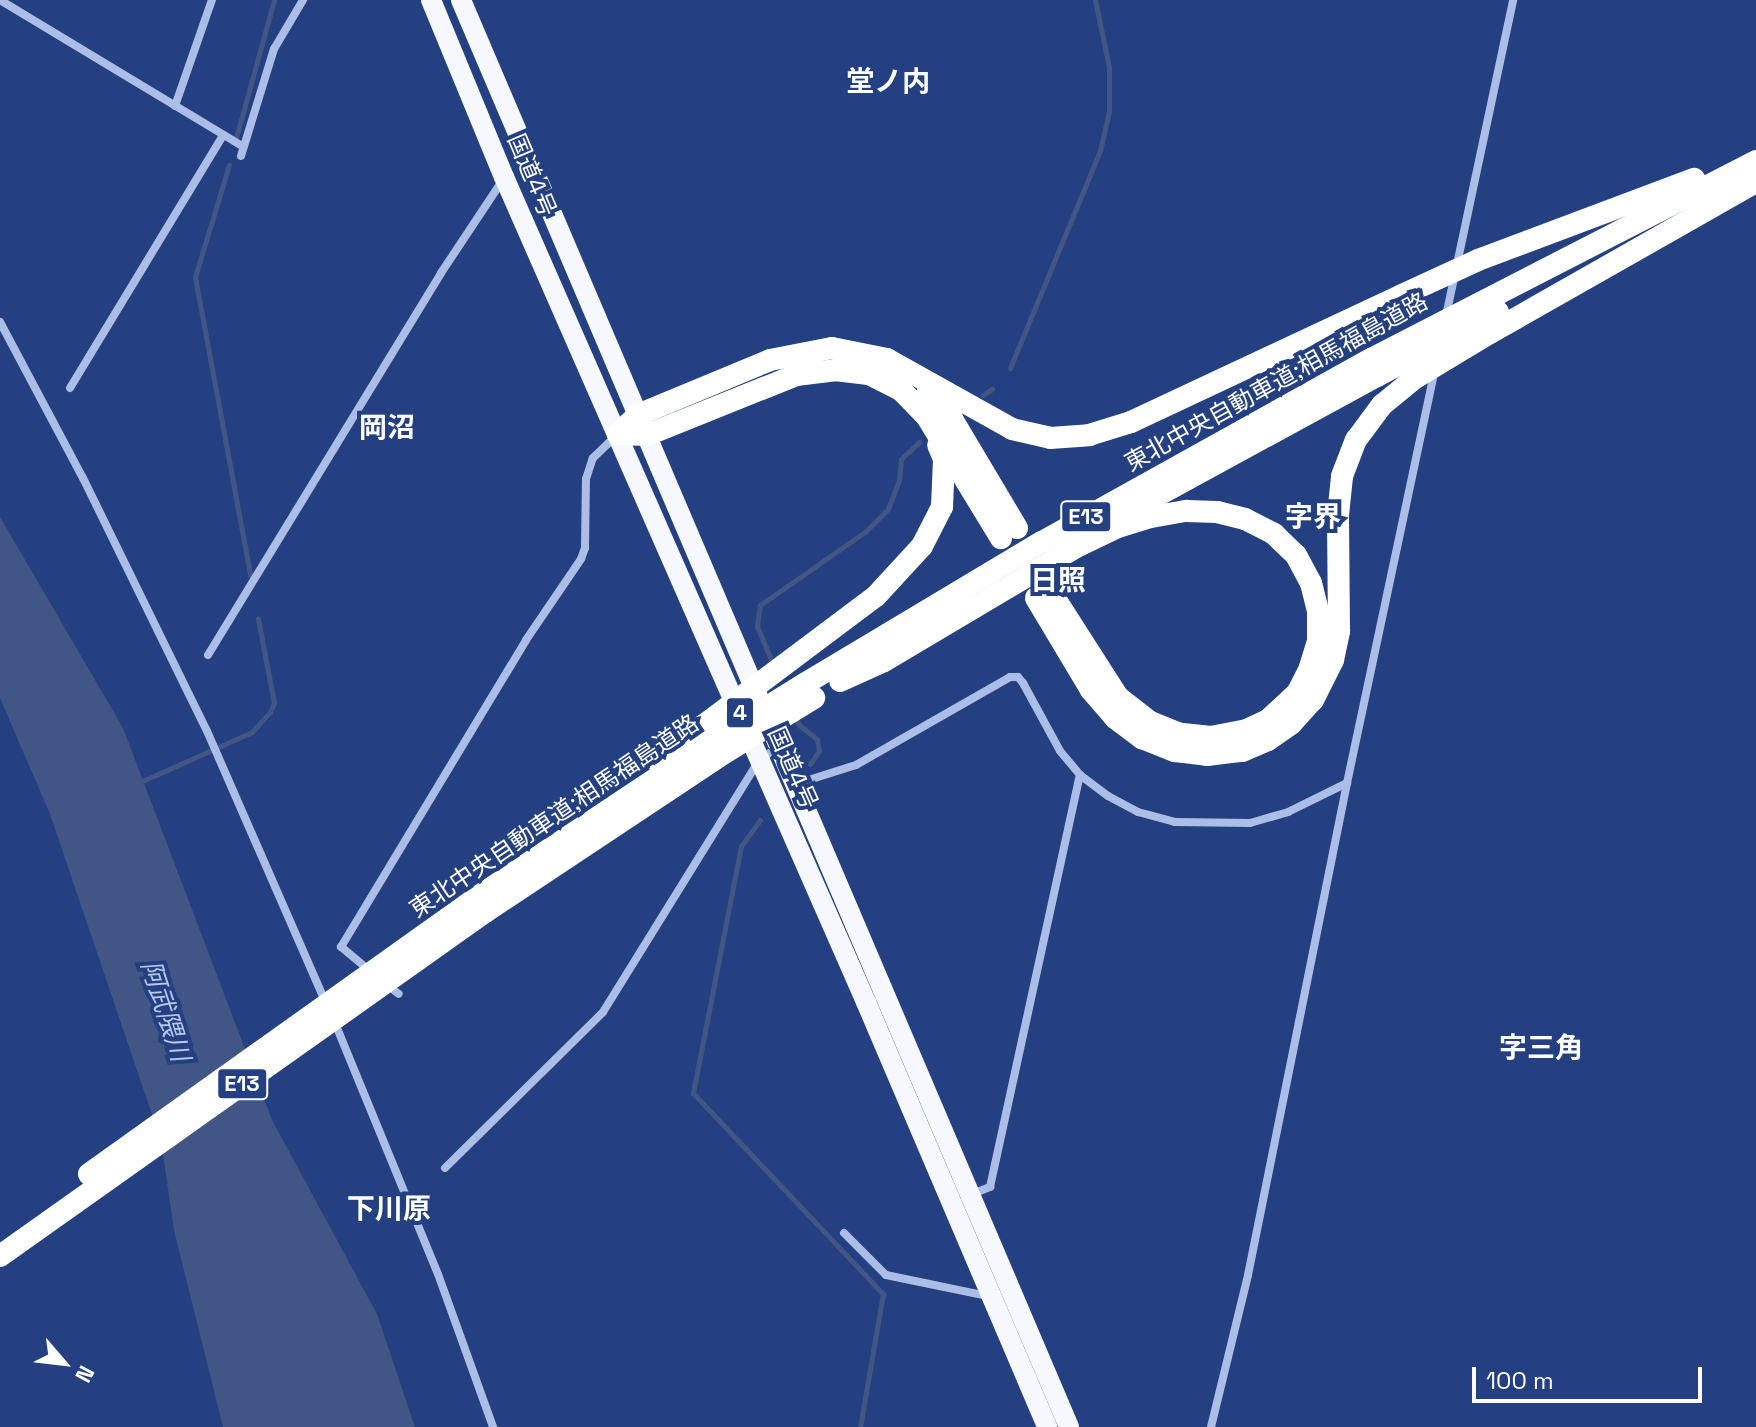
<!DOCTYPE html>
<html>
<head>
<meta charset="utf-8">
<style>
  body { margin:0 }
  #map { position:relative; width:1756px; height:1427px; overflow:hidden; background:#244080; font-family:"Space Grotesk","Noto Sans JP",sans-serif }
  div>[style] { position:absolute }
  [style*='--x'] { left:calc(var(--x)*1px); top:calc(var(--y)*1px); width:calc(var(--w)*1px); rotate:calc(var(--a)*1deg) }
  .water>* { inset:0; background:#425686 }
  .stream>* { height:5px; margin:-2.5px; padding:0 2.5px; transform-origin:2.5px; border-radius:2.5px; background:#425686 }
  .minor>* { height:8px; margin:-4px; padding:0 4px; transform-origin:4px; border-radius:4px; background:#abbee7 }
  .trunk>* { height:20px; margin:-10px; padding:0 10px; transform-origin:10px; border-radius:10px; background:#f6f8fe }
  .motorway>* { height:22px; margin:-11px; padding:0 11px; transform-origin:11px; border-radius:11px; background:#fff }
  .motorway-bridge>* { height:22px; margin:-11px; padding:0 11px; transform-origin:11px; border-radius:11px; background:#fff }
  span { translate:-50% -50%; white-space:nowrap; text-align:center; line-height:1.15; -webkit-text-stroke:8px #244080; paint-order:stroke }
  .shield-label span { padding:2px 6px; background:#244080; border:2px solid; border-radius:6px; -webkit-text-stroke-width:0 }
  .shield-label { font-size:22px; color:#fff; font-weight:700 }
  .street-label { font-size:24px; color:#fff }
  .water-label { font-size:26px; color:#b6c8ee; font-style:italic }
  .quarter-label { font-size:28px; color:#fff; font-weight:700 }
  .north { position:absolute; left:24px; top:1323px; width:80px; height:80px; -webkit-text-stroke:6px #244080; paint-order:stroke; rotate:118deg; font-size:22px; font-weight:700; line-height:32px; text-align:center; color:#fff }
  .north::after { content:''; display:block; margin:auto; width:28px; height:36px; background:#fff; clip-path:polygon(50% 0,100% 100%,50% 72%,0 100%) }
  .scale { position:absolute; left:1472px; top:1367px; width:230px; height:36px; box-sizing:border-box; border:4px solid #fff; border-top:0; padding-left:10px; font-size:24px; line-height:28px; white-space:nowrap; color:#fff; -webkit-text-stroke:6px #244080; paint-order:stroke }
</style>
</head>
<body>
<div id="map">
  <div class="water">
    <i style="clip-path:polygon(0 517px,123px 728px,272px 1120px,377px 1314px,415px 1427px,223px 1427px,174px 1230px,161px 1141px,50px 814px,0 698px)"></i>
  </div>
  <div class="stream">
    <i style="--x:236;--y:138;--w:143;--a:-74.6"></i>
    <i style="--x:229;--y:165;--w:117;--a:106.9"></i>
    <i style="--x:195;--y:277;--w:303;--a:79.5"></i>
    <i style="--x:1010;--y:368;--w:235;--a:-67.5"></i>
    <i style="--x:1100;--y:151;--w:41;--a:-77.3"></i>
    <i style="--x:1109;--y:111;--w:44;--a:-90"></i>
    <i style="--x:1109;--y:67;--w:68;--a:-101.8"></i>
    <i style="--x:983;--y:395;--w:11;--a:-34"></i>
    <i style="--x:774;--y:667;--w:44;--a:-112.5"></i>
    <i style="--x:757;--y:626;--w:21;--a:-82"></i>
    <i style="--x:760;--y:605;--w:129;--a:-34.9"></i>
    <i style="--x:866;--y:531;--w:31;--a:-45"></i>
    <i style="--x:888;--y:509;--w:30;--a:-69"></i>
    <i style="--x:899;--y:481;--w:22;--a:-85"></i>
    <i style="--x:901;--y:459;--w:25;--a:-43"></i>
    <i style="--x:795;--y:716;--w:10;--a:66"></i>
    <i style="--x:799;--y:725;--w:23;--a:38"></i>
    <i style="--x:817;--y:739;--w:12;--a:81"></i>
    <i style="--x:819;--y:751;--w:16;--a:125"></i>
    <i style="--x:138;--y:783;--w:125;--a:-24.1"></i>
    <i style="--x:252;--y:732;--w:27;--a:-48"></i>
    <i style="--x:270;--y:712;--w:10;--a:-66"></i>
    <i style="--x:274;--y:703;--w:86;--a:-100.8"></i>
    <i style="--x:760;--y:820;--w:32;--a:126"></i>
    <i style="--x:741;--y:846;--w:252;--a:101"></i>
    <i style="--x:693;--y:1093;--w:277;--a:46.6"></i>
    <i style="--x:883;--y:1294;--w:135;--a:99.8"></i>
  </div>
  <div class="minor">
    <i style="--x:0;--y:0;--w:283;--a:31.1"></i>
    <i style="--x:175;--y:106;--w:112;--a:-70.8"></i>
    <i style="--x:241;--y:156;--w:112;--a:-72.9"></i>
    <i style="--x:274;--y:49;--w:57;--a:-59.4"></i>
    <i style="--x:1446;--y:316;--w:323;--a:-78"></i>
    <i style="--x:0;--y:322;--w:177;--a:62"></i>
    <i style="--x:83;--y:478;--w:282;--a:63.9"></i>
    <i style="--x:207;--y:731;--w:297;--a:66.4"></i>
    <i style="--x:70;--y:388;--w:296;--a:-58.8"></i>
    <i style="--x:208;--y:655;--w:447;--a:-58.6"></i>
    <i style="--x:441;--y:273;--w:114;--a:-56.4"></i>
    <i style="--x:796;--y:784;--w:63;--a:-17.6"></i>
    <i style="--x:856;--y:765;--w:177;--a:-29.7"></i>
    <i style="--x:1010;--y:677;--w:8;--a:0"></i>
    <i style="--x:1018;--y:677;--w:8;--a:50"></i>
    <i style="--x:1023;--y:683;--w:77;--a:61.4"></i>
    <i style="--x:1060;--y:751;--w:31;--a:50"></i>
    <i style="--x:1080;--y:775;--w:35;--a:37"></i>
    <i style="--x:1108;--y:796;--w:34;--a:28"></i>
    <i style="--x:1138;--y:812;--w:38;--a:15"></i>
    <i style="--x:1175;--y:822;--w:75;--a:0.8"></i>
    <i style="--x:1250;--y:823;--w:40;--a:-16"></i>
    <i style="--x:1288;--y:812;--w:66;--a:-26.2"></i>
    <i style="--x:370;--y:971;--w:38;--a:-140"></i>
    <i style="--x:341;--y:947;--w:358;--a:-58.9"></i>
    <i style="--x:526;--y:640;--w:98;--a:-55.8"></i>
    <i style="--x:581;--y:559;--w:12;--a:-70"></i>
    <i style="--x:585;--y:548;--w:69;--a:-89.2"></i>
    <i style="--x:586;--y:479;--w:22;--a:-72"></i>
    <i style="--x:593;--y:458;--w:33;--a:-44"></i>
    <i style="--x:386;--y:984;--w:16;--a:38"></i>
    <i style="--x:335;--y:1023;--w:271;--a:67.7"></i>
    <i style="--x:438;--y:1274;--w:163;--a:70.2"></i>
    <i style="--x:445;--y:1168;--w:222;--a:-44.6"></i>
    <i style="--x:603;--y:1012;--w:298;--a:-58.2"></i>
    <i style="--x:760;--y:759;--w:22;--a:-32"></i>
    <i style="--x:970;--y:1195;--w:22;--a:-22"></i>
    <i style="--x:990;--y:1187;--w:422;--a:-77.7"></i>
    <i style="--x:844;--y:1233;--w:59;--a:45"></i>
    <i style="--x:886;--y:1275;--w:103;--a:11.7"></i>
    <i style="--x:1211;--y:1427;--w:156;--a:-76.3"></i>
    <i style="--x:1248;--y:1275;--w:502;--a:-78.62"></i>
    <i style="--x:1347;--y:783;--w:420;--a:-78"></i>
  </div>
  <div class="trunk">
    <i style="--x:431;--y:0;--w:191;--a:67.6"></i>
    <i style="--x:504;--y:177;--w:901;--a:66.31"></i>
    <i style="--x:866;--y:1002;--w:462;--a:66.9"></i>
    <i style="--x:461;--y:0;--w:1551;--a:66.92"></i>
  </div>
  <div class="motorway">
    <i style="--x:928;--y:391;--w:37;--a:49"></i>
    <i style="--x:952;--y:419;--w:127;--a:59.2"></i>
    <i style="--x:618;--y:434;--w:28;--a:-44"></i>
    <i style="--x:638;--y:415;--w:143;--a:-22.6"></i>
    <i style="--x:770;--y:360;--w:63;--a:-11"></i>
    <i style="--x:832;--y:348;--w:56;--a:11.3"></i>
    <i style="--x:887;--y:359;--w:143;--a:29.2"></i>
    <i style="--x:1012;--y:429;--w:39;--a:13"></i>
    <i style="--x:1050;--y:438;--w:39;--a:-4"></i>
    <i style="--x:1089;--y:435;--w:44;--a:-17.2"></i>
    <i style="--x:1131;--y:422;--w:299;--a:-25.1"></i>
    <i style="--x:618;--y:434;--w:29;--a:2"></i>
    <i style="--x:647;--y:435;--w:161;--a:-21.9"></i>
    <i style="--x:796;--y:375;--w:39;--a:-7"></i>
    <i style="--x:835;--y:370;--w:34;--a:7"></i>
    <i style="--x:869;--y:374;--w:37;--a:27"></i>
    <i style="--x:902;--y:391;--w:36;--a:46"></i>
    <i style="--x:927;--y:417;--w:142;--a:58.6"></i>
    <i style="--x:1118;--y:517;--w:295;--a:-28.6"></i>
    <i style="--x:1036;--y:598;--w:107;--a:59.1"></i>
    <i style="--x:1091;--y:690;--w:37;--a:49"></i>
    <i style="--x:1115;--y:718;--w:34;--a:37"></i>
    <i style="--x:1142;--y:738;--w:35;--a:22"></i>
    <i style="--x:1175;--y:751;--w:32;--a:7"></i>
    <i style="--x:1207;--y:755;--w:35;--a:-7"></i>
    <i style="--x:1242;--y:751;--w:28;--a:-23"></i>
    <i style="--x:1268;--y:740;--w:29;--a:-35"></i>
    <i style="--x:1292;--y:723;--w:31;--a:-48"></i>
    <i style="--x:1313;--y:700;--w:45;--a:-63.4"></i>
    <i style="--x:1333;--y:660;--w:30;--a:-78"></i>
    <i style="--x:1339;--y:631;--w:116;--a:-90.5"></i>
    <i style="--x:1338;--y:515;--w:39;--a:-84"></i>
    <i style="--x:1342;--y:476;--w:39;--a:-69"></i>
    <i style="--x:1356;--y:440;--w:44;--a:-53.4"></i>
    <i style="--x:784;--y:665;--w:115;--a:-36.9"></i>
    <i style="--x:876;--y:596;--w:68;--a:-47.4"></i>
    <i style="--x:922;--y:546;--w:44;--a:-62.9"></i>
    <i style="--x:942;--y:507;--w:48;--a:-87.6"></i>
    <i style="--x:944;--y:459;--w:15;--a:-113"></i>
    <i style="--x:840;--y:681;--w:48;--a:-24.4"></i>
    <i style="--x:884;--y:661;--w:221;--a:-30.7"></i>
    <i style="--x:1074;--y:548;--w:49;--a:-25.5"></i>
    <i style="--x:1118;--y:527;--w:34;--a:-17"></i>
    <i style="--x:1151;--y:517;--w:36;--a:-10"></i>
    <i style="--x:1186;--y:511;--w:31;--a:2"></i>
    <i style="--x:1217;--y:512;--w:29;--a:14"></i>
    <i style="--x:1245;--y:519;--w:33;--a:27"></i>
    <i style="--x:1274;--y:534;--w:30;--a:44"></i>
    <i style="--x:1296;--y:555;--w:32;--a:62"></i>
    <i style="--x:1311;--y:583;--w:30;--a:76"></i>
    <i style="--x:1318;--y:612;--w:29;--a:90"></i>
    <i style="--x:1318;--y:641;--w:28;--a:107"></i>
    <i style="--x:1310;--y:668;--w:28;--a:117"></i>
    <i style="--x:1297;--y:693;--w:40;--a:137"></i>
    <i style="--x:1268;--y:720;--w:23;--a:155"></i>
    <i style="--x:1247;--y:730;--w:37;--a:169"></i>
    <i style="--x:1211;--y:737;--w:31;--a:-174"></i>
    <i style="--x:1180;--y:734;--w:32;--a:-158"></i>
    <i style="--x:1150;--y:722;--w:41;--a:-142"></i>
    <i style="--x:1118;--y:697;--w:128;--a:-122.6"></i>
    <i style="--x:806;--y:683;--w:275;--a:-30.9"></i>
    <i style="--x:1042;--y:542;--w:376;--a:-29.1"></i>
    <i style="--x:657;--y:761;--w:59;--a:-37.5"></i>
    <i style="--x:473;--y:900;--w:287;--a:-33.6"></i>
    <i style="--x:485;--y:912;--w:280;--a:-33.6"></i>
  </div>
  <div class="motorway-bridge">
    <i style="--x:1402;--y:295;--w:84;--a:-24.7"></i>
    <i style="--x:1478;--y:260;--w:231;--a:-20.6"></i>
    <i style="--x:1371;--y:359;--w:433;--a:-27.2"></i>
    <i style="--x:1377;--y:376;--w:137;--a:-27.9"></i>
    <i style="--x:1382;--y:405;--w:43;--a:-39.3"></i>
    <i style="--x:1415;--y:378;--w:87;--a:-31"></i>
    <i style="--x:1490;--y:333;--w:306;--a:-29.6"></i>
    <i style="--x:704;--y:725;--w:100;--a:-36.9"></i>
    <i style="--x:712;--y:741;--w:110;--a:-31.7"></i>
    <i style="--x:718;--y:757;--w:113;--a:-31.6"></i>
    <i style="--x:89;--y:1174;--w:472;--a:-35.5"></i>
    <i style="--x:0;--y:1256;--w:595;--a:-35.35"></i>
  </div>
  <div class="shield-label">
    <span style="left:1086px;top:517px">E13</span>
    <span style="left:740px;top:713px">4</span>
    <span style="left:242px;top:1084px">E13</span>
  </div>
  <div class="street-label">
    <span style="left:532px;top:175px;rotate:67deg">国道4号</span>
    <span style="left:1276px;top:382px;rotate:-29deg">東北中央自動車道;相馬福島道路</span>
    <span style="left:793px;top:768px;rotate:66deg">国道4号</span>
    <span style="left:554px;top:816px;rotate:-34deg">東北中央自動車道;相馬福島道路</span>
  </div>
  <div class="water-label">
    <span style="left:165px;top:1011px;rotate:72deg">阿武隈川</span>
  </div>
  <div class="quarter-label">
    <span style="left:888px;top:81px">堂ノ内</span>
    <span style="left:387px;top:427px">岡沼</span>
    <span style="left:1313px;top:516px">字界</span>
    <span style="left:1058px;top:580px">日照</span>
    <span style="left:1541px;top:1047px">字三角</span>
    <span style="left:389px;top:1208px">下川原</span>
  </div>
  <div class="north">N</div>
  <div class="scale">100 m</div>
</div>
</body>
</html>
